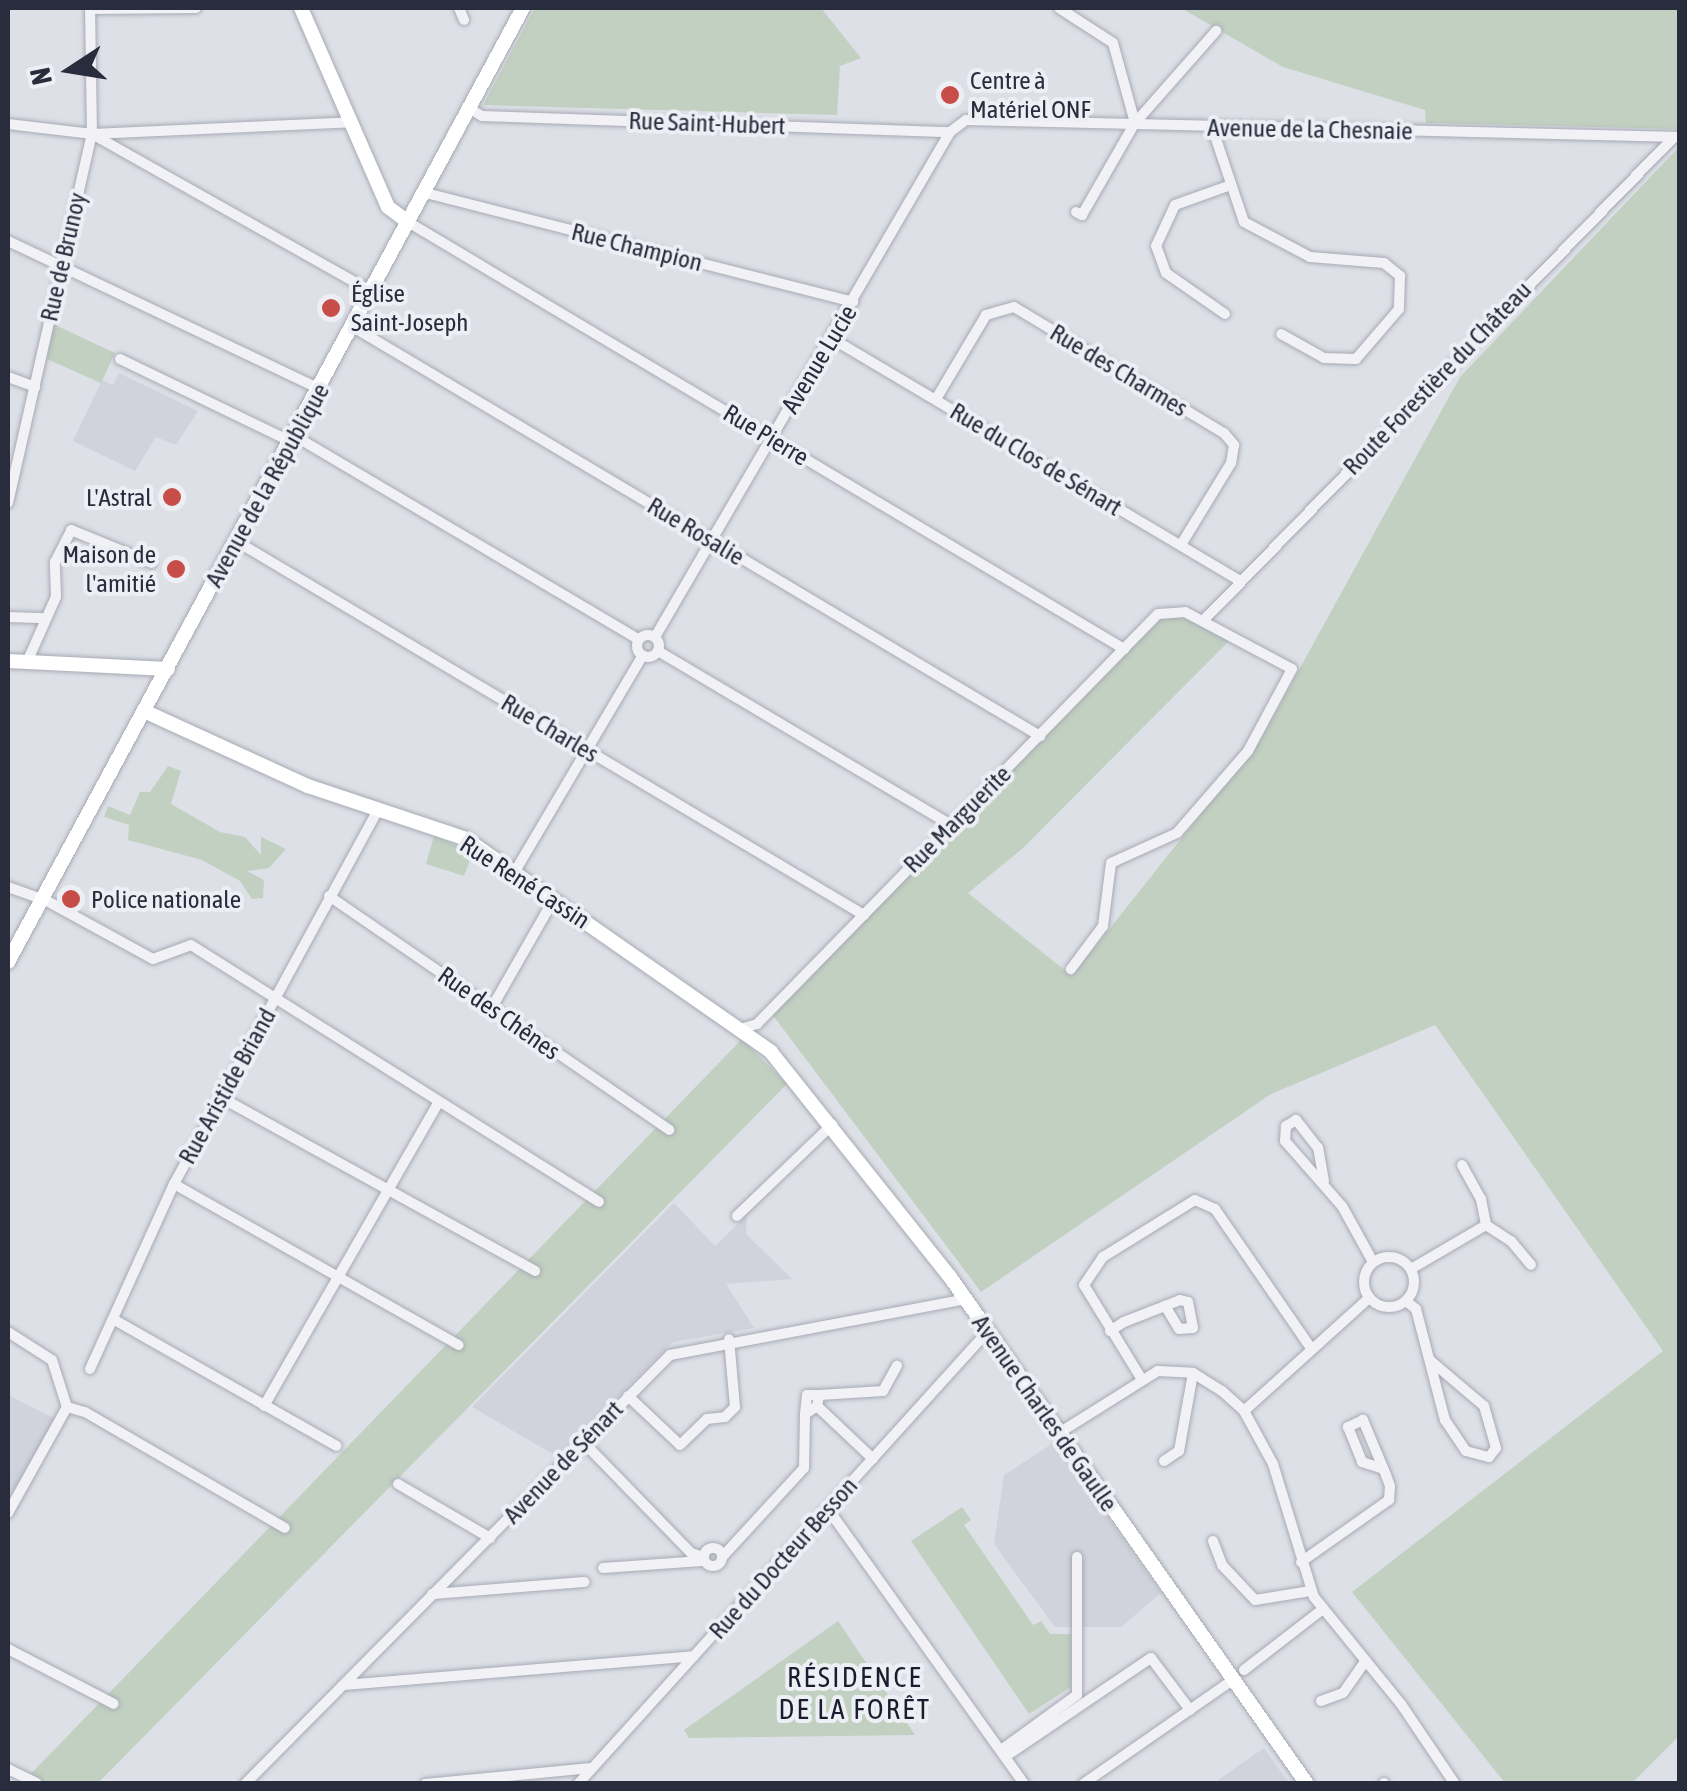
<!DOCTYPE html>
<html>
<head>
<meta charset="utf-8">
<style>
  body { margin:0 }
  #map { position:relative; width:1687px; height:1791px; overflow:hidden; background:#dee0e7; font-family:"Asap Condensed",sans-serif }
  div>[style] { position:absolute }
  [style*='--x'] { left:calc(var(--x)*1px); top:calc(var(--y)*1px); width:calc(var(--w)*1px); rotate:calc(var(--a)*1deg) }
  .built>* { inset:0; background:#d0d2dc }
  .green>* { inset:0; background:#c1d0c0 }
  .roads { filter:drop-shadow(0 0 2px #a7aab4) drop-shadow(0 0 2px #a7aab4) }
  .street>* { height:10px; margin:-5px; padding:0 5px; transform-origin:5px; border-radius:5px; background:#f1f1f6 }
  .street>.ring { margin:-5px; padding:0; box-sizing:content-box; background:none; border:10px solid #f1f1f6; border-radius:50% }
  .secondary>* { height:14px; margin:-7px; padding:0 7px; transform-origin:7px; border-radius:7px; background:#fff }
  .dots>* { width:28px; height:28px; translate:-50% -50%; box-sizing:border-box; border:5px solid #edeff5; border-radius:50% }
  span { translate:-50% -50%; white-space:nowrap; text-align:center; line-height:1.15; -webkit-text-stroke:8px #edeff5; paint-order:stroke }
  .poi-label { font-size:25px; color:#282c3d }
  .left { translate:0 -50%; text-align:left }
  .right { translate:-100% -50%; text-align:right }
  .street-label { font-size:25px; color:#282c3d }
  .neighbourhood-label { font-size:28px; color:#1a1d2e; letter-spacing:2.5px }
  .frame { position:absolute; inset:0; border:10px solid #282c3d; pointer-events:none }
  .north { position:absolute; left:20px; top:20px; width:100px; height:100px; -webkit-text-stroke:8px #edeff5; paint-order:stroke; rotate:258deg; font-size:28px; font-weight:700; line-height:40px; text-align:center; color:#282c3d }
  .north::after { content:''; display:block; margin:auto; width:35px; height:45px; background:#282c3d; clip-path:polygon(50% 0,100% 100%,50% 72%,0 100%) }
</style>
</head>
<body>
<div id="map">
  <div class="built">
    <i style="clip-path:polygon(119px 373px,198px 411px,176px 445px,156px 437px,135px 471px,73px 441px,102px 380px,113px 385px)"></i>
    <i style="clip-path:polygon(674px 1203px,715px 1246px,747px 1215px,746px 1234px,792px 1279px,726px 1284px,754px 1328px,673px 1342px,558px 1457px,472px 1407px)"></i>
    <i style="clip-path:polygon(8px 1395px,56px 1419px,8px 1499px)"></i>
    <i style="clip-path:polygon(1055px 1442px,1161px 1593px,1121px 1627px,1055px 1627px,994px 1544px,1004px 1475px)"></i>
    <i style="clip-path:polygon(1264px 1748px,1289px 1783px,1214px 1783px)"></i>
  </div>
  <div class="green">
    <i style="clip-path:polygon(535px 8px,821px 8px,861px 58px,840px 66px,837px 115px,483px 105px)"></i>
    <i style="clip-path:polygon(1181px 8px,1679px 8px,1679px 129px,1426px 123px,1425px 110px,1283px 67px)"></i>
    <i style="clip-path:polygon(1679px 147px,1680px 1735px,1632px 1783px,1505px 1783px,1352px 1592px,1663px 1351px,1435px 1025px,1271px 1094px,981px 1292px,772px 1014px,1165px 614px,1179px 612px,1229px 641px,1022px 849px,968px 893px,1072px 976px,1262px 737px,1460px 377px)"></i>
    <i style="clip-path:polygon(53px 324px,115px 353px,101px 383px,47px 359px)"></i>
    <i style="clip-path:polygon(168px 766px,181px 771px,171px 804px,220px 832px,245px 837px,261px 855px,261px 837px,286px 849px,269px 868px,247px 871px,264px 880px,263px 898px,252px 899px,240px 881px,202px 860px,128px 840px,129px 825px,104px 817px,108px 806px,130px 815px,140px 792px,150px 792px)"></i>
    <i style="clip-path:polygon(434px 836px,473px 852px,464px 876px,426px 864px)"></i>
    <i style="clip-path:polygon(742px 1039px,787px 1084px,98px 1783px,21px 1784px)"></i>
    <i style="clip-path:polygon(962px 1507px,971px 1520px,964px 1525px,1033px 1625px,1041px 1621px,1050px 1634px,1071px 1634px,1071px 1687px,1029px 1714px,911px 1541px)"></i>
    <i style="clip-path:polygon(838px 1621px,915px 1735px,689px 1738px,684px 1730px)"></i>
  </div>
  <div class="roads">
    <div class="street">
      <i style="--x:459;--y:8;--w:13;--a:67"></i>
      <i style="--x:1059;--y:8;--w:64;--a:32.9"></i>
      <i style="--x:1113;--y:43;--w:83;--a:74.6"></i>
      <i style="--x:90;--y:9;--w:106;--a:-0.5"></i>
      <i style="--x:467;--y:107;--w:17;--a:31"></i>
      <i style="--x:482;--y:116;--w:468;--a:2"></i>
      <i style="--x:8;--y:124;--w:85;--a:6.8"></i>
      <i style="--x:92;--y:134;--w:260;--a:-2.6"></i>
      <i style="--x:1212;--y:127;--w:100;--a:71.4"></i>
      <i style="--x:1244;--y:222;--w:75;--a:27.9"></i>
      <i style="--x:1310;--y:257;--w:74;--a:4.6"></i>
      <i style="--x:1384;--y:263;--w:21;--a:39"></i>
      <i style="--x:1400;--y:276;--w:33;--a:92"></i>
      <i style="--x:1399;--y:309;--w:66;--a:130.7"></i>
      <i style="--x:1356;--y:359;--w:32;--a:-178"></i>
      <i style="--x:1324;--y:358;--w:49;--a:-150.8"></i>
      <i style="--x:92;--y:134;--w:320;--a:29.4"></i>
      <i style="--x:422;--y:192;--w:445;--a:14.3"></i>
      <i style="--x:1076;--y:212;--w:7;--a:27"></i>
      <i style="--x:1082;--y:215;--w:106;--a:-60.1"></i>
      <i style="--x:1135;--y:123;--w:123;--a:-48.6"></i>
      <i style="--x:408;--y:222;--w:834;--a:30.81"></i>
      <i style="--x:8;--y:241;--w:344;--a:25.4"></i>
      <i style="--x:1225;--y:314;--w:72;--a:-145.2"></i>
      <i style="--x:1166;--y:273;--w:29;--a:-110"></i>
      <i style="--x:1156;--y:246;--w:45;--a:-65.1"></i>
      <i style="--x:1175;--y:205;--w:56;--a:-19.7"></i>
      <i style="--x:353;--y:327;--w:800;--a:30.77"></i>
      <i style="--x:831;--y:338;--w:476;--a:30.7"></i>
      <i style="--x:120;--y:359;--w:189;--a:25.8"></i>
      <i style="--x:8;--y:377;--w:29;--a:20"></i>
      <i style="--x:936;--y:399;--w:98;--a:-59.2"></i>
      <i style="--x:986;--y:315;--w:29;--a:-16"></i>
      <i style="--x:1014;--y:307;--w:245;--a:31"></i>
      <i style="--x:1224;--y:433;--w:16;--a:50"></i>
      <i style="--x:1234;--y:445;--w:18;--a:99"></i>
      <i style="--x:1231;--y:463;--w:96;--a:121.4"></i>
      <i style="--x:293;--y:435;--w:402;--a:30.6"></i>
      <i style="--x:8;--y:503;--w:378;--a:-77.2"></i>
      <i style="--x:92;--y:134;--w:126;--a:-90.9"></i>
      <i style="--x:236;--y:541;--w:731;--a:30.78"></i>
      <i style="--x:8;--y:617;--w:38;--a:2"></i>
      <i style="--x:1203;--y:621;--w:675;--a:-45.78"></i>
      <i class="ring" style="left:637px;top:635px;width:12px;height:12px"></i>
      <i style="--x:655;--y:637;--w:585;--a:-59.71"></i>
      <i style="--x:950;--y:132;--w:20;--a:-37"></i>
      <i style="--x:966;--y:120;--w:714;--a:1.36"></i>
      <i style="--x:658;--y:651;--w:341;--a:30.7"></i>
      <i style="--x:27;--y:662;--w:71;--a:-66"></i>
      <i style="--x:56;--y:597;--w:35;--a:-92"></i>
      <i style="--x:55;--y:562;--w:36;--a:-63"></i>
      <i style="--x:71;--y:530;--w:87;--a:22.2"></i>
      <i style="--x:514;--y:873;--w:253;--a:-59.4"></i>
      <i style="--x:8;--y:887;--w:41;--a:19.7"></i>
      <i style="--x:47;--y:901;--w:121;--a:28.7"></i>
      <i style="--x:153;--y:959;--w:40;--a:-20.2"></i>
      <i style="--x:191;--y:945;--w:482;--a:32.2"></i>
      <i style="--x:329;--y:896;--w:413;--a:34.5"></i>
      <i style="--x:491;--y:1009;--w:127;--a:-60.2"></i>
      <i style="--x:740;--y:1029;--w:18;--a:-16"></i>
      <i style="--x:757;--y:1024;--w:573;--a:-45.64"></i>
      <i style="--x:1158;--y:614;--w:27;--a:-4"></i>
      <i style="--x:1185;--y:612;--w:121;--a:28"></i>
      <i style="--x:1292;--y:669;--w:93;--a:118.2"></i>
      <i style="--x:1248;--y:751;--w:108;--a:130.9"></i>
      <i style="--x:1177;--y:833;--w:72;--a:155.6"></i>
      <i style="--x:1111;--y:863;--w:64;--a:97.2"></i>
      <i style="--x:1103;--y:926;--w:54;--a:126.7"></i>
      <i style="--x:220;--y:1097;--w:360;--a:28.9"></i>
      <i style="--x:1462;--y:1165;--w:39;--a:61"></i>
      <i style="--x:1481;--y:1199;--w:26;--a:79"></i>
      <i style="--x:1486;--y:1225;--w:30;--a:33"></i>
      <i style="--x:1511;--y:1241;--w:31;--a:50"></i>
      <i style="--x:1324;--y:1181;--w:34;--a:-100"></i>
      <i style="--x:1318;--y:1148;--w:36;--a:-128"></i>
      <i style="--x:1296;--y:1120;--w:12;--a:149"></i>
      <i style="--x:1286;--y:1126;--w:15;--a:94"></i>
      <i style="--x:1285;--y:1141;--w:86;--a:48.8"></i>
      <i style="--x:1342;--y:1206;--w:64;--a:61"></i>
      <i style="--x:174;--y:1184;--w:327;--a:29.5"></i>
      <i style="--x:737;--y:1216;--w:132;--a:-43.8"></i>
      <i class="ring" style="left:1364px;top:1257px;width:40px;height:40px"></i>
      <i style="--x:1411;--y:1269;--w:87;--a:-30.4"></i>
      <i style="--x:1406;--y:1301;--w:13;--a:39"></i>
      <i style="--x:1416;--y:1309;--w:115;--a:75.4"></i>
      <i style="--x:1445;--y:1420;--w:37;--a:56"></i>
      <i style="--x:1466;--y:1451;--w:24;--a:15"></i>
      <i style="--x:1489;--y:1457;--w:11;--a:-52"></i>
      <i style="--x:1496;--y:1448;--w:44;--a:-105.9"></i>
      <i style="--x:1484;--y:1406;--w:70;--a:-139.7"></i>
      <i style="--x:113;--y:1319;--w:257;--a:29.6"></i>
      <i style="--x:1110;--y:1331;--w:17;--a:-33"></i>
      <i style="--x:1124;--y:1322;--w:60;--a:-21.4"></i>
      <i style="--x:1180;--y:1300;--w:8;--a:14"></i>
      <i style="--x:1188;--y:1302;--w:26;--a:79"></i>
      <i style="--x:1193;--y:1328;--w:14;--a:176"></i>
      <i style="--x:1179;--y:1329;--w:27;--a:-121"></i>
      <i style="--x:8;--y:1332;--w:52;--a:32.5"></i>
      <i style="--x:52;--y:1360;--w:49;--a:72.3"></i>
      <i style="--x:67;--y:1407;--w:19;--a:16"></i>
      <i style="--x:85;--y:1412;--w:231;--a:30.1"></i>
      <i style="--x:90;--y:1369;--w:203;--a:-65.6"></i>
      <i style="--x:174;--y:1184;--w:426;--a:-61.4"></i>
      <i style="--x:1141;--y:1378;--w:109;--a:-121.5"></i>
      <i style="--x:1084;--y:1285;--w:34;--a:-56"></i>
      <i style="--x:1103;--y:1257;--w:108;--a:-31.8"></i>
      <i style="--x:1195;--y:1200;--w:22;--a:24"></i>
      <i style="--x:1215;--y:1209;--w:169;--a:55.4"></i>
      <i style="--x:807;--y:1395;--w:12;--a:0"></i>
      <i style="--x:819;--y:1395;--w:11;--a:100"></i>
      <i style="--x:817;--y:1406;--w:14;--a:146"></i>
      <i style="--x:805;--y:1414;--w:19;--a:-84"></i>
      <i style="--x:819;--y:1395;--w:64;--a:-3.6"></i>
      <i style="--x:883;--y:1391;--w:29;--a:-61"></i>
      <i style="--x:628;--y:1396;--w:71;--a:43.3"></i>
      <i style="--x:680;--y:1445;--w:37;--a:-44"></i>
      <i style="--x:707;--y:1419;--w:18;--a:-6"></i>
      <i style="--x:725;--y:1417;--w:14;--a:-45"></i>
      <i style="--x:735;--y:1407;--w:68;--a:-95"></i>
      <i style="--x:264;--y:1406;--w:347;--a:-60.1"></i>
      <i style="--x:817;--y:1406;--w:77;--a:43.4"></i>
      <i style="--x:1244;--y:1411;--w:169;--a:-42.1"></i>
      <i style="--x:1059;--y:1433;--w:117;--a:-32.1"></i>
      <i style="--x:1158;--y:1371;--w:35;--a:3"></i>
      <i style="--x:1193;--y:1373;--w:34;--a:32"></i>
      <i style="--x:1222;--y:1391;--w:30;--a:42"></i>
      <i style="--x:1244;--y:1411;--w:60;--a:61.3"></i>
      <i style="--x:1273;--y:1464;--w:139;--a:72.9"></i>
      <i style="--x:1314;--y:1597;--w:138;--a:50.9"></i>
      <i style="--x:1401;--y:1704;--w:97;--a:56"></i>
      <i style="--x:577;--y:1448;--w:13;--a:4"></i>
      <i style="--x:590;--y:1449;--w:145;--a:45.8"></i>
      <i style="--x:691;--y:1553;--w:10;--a:17"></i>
      <i style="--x:1164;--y:1461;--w:18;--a:-34"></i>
      <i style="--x:1179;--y:1451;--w:79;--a:-79.8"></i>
      <i style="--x:398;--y:1484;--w:107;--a:30.4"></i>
      <i style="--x:828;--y:1509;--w:338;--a:54.5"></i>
      <i style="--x:8;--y:1513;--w:121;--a:-60.9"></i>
      <i style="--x:1213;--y:1541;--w:26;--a:69"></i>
      <i style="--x:1222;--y:1565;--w:48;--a:46.7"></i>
      <i style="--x:1255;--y:1600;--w:56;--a:-9.3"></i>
      <i class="ring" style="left:704px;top:1548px;width:8px;height:8px"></i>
      <i style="--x:724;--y:1555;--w:118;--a:-47.4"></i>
      <i style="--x:804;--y:1468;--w:54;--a:-88.9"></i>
      <i style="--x:1301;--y:1562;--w:108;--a:-35.2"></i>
      <i style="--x:1389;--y:1500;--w:14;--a:-86"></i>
      <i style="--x:1390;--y:1486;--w:12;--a:-110"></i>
      <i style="--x:1386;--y:1475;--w:60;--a:-112.7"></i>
      <i style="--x:1363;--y:1420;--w:17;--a:155"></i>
      <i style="--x:1348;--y:1427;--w:38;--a:68"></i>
      <i style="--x:1362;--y:1462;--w:22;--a:18"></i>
      <i style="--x:603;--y:1568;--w:99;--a:-4"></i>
      <i style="--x:432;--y:1594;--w:153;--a:-4.5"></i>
      <i style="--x:8;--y:1649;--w:119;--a:27.4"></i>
      <i style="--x:1244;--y:1670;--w:100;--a:-37.7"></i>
      <i style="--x:344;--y:1685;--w:351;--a:-4.7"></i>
      <i style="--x:1321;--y:1701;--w:23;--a:-20"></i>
      <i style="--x:1343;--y:1693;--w:39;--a:-55"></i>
      <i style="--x:1001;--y:1750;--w:94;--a:-35.9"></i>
      <i style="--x:1077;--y:1695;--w:138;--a:-90"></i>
      <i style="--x:1006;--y:1756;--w:175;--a:-34.1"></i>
      <i style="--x:1151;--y:1658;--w:65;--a:53.1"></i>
      <i style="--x:8;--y:1769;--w:32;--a:26"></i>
      <i style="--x:1384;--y:1783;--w:1;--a:90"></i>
      <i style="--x:245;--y:1784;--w:604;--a:-45.27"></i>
      <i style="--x:670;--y:1355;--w:300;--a:-10.7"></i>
      <i style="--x:425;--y:1784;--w:167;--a:-5.5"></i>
      <i style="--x:578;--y:1784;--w:611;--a:-47.85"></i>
      <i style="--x:1083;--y:1784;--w:184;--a:-34.8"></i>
    </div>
    <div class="secondary">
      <i style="--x:301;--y:8;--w:217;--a:66.4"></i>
      <i style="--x:388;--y:207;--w:25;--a:37"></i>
      <i style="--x:8;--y:661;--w:160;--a:2.9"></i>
      <i style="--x:144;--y:711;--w:180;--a:24.6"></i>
      <i style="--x:308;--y:786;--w:167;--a:18.5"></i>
      <i style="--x:466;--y:839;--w:372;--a:34.9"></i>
      <i style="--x:771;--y:1052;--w:288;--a:51.5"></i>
      <i style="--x:950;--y:1277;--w:620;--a:54.85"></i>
      <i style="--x:8;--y:962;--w:1084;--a:-61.64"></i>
    </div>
  </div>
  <div class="dots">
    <i style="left:950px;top:95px;background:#c74e48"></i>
    <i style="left:331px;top:308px;background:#c74e48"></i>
    <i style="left:172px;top:497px;background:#c74e48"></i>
    <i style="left:176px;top:569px;background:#c74e48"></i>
    <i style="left:71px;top:899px;background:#c74e48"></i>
  </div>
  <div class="poi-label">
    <span class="left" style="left:970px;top:95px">Centre à<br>Matériel ONF</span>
    <span class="left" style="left:351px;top:308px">Église<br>Saint-Joseph</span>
    <span class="right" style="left:152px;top:497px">L'Astral</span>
    <span class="right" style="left:156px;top:569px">Maison de<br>l'amitié</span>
    <span class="left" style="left:91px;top:899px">Police nationale</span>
  </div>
  <div class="street-label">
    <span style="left:707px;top:123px;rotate:2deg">Rue Saint-Hubert</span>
    <span style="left:1310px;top:129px;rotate:1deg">Avenue de la Chesnaie</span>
    <span style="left:637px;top:247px;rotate:14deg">Rue Champion</span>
    <span style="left:63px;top:257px;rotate:-77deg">Rue de Brunoy</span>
    <span style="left:819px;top:359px;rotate:-59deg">Avenue Lucie</span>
    <span style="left:1119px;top:370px;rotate:31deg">Rue des Charmes</span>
    <span style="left:1437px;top:378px;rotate:-46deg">Route Forestière du Château</span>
    <span style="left:766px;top:435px;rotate:31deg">Rue Pierre</span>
    <span style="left:1036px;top:459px;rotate:31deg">Rue du Clos de Sénart</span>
    <span style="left:267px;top:485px;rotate:-61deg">Avenue de la République</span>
    <span style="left:696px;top:531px;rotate:31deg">Rue Rosalie</span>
    <span style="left:550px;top:728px;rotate:31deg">Rue Charles</span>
    <span style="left:957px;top:819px;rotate:-45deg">Rue Marguerite</span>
    <span style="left:525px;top:882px;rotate:33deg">Rue René Cassin</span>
    <span style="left:499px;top:1013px;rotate:35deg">Rue des Chênes</span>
    <span style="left:227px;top:1086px;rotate:-61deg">Rue Aristide Briand</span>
    <span style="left:1045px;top:1413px;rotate:55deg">Avenue Charles de Gaulle</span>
    <span style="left:563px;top:1462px;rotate:-46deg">Avenue de Sénart</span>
    <span style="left:783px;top:1558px;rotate:-48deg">Rue du Docteur Besson</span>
  </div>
  <div class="neighbourhood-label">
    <span style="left:855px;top:1693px">RÉSIDENCE<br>DE LA FORÊT</span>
  </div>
  <div class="frame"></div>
  <div class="north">N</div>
</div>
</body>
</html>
